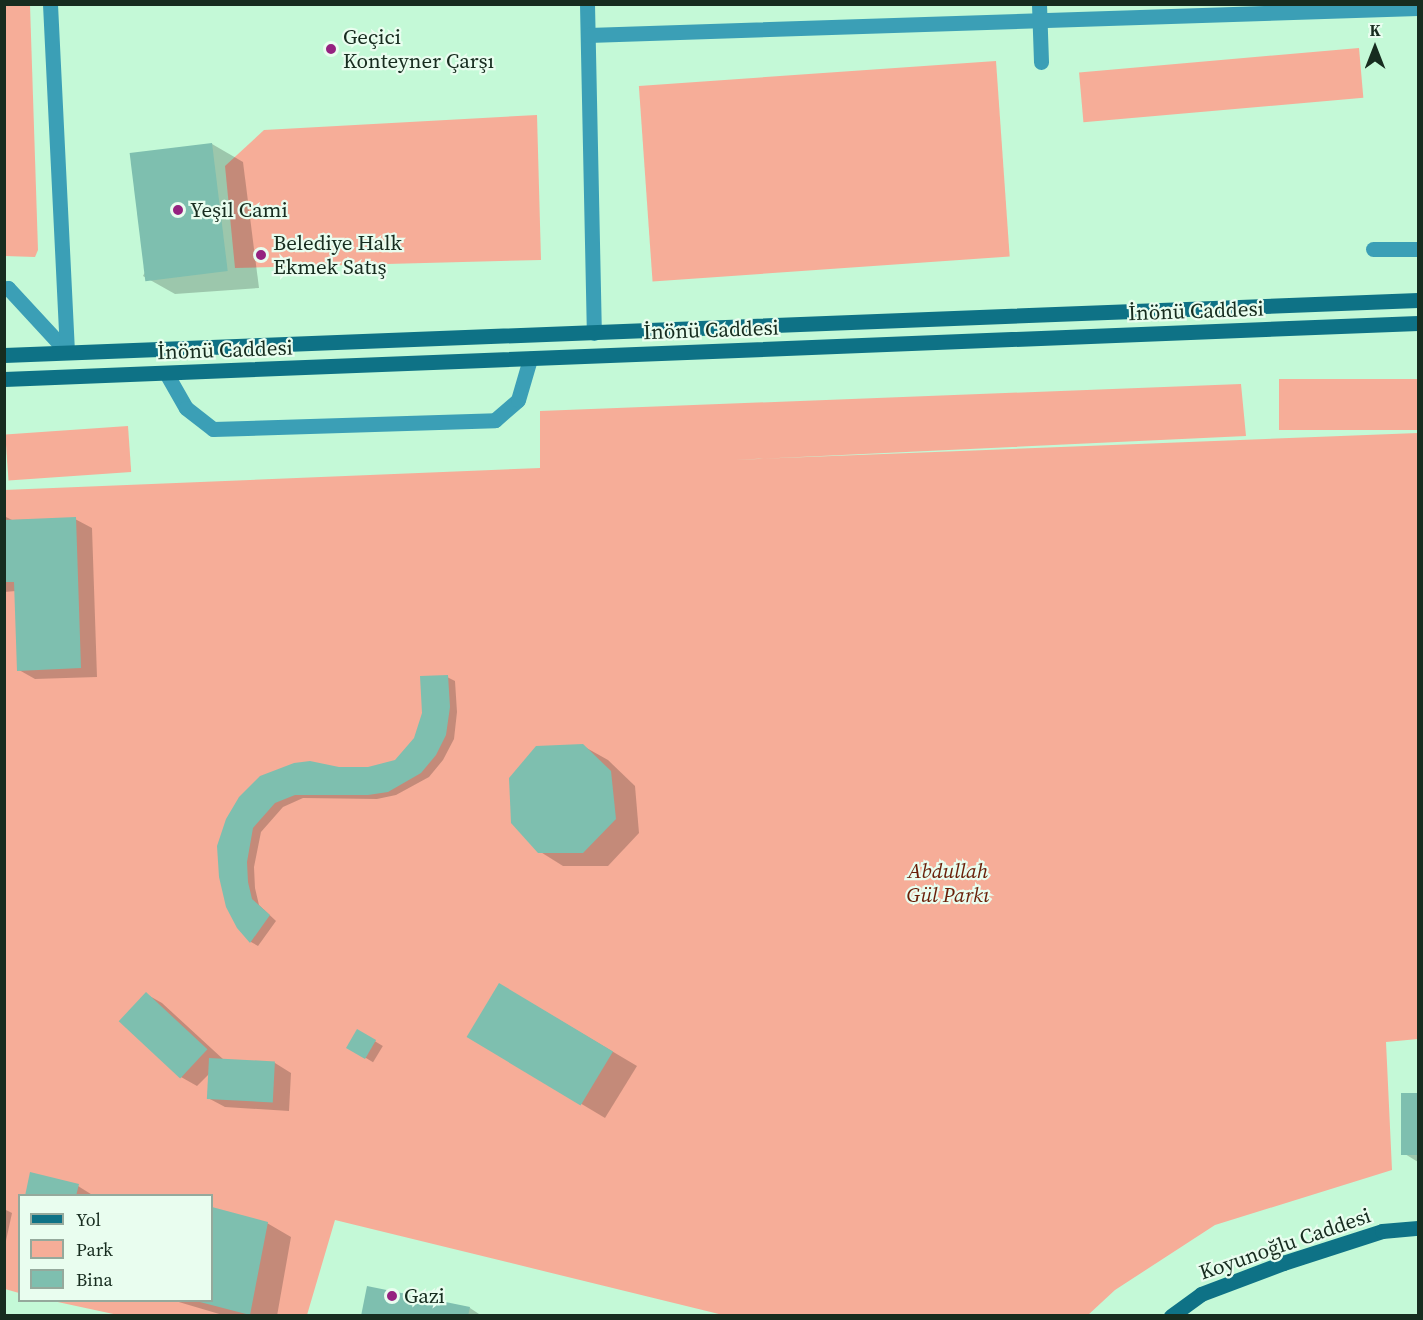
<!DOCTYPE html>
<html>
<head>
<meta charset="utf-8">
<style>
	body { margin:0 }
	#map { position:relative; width:1423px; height:1320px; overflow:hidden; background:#c4f9d7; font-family:"Source Serif 4",serif }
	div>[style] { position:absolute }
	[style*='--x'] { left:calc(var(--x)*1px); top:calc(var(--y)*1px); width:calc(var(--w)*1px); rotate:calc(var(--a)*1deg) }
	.green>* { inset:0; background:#f6ad98; transform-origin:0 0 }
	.shadow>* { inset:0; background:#0003; transform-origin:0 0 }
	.building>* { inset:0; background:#7ebfaf; transform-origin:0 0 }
	.lane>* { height:15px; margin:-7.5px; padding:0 7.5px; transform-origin:7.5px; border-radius:7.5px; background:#3b9fb6 }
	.street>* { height:15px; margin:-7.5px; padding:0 7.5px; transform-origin:7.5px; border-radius:7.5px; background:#3b9fb6 }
	.secondary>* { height:15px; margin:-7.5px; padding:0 7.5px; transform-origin:7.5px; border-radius:7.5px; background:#0e7286 }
	.dots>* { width:16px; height:16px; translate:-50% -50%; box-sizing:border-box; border:3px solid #e9fdef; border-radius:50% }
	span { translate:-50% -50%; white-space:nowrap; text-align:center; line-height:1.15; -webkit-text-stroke:4.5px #e9fdef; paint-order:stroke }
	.poi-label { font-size:21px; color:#172c1f }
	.left { translate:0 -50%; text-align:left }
	.street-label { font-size:21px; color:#172c1f }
	.park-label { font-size:21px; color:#691f08; font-style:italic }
	.frame { position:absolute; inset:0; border:6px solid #172c1f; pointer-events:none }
	.legend { position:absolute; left:18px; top:1194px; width:195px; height:108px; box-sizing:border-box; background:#e9fdef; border:2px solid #95a99c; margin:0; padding:8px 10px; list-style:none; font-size:18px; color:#172c1f }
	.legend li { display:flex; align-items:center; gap:12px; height:30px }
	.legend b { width:30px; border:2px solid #95a99c }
	.north { position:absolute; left:1345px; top:18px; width:60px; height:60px; -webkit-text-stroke:4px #e9fdef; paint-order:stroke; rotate:0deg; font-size:16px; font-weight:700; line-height:24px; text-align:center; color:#172c1f }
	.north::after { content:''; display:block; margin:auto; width:21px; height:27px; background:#172c1f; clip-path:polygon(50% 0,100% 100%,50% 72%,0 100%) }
</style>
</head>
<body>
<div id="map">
	<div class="green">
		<div style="clip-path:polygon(5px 4px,30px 5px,38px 250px,35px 257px,5px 256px)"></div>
		<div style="left:1359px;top:48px;width:50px;height:281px;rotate:85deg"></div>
		<div style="left:996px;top:61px;width:196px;height:358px;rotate:86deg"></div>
		<div style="clip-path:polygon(537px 115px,541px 260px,235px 268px,225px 166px,264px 130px)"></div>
		<div style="left:1418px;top:379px;width:51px;height:139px;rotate:90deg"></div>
		<div style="clip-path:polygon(1241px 384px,1246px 436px,733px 460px,1418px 433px,1418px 1039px,1386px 1042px,1392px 1170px,1215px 1225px,1115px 1290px,1088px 1315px,723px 1315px,335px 1220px,307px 1315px,118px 1315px,53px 1301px,212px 1300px,212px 1196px,20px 1196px,19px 1293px,5px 1289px,4px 490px,540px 468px,540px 411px)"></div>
		<div style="left:128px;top:426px;width:46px;height:123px;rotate:86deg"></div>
	</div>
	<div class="shadow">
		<div style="clip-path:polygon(212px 144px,243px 162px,259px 288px,175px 294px,143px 276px)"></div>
		<div style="clip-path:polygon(4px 516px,12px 520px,75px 519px,92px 528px,97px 677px,35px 679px,19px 670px,16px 591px,4px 592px)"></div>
		<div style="clip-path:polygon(447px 677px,455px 681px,457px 712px,454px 739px,443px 760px,429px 777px,396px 795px,377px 799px,303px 798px,283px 807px,261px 832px,254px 867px,255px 888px,259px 905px,276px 921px,258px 946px,251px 942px,238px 927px,227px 819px,339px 768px,368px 769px,396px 761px,415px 739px)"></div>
		<div style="clip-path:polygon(583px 746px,608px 760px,635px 786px,639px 833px,608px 866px,563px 866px,539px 851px)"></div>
		<div style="clip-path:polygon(146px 994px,162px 1003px,224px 1060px,275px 1063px,291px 1073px,289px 1111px,225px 1107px,208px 1098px,210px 1073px,197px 1086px,181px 1077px)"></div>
		<div style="clip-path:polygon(524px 999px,637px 1066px,605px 1118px,468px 1036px)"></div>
		<div style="left:358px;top:1031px;width:29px;height:19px;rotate:31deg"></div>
		<div style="clip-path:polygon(1402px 1095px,1418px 1095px,1418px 1162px,1405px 1154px)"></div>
		<div style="clip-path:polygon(78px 1186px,94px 1196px,26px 1196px)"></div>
		<div style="clip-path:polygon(4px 1209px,12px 1213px,4px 1250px)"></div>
		<div style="clip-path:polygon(212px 1209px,267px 1223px,291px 1237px,277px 1316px,226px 1316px,172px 1300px,212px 1300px)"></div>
		<div style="clip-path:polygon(470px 1308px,482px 1316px,362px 1316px)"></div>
	</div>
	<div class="building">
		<div style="left:212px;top:143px;width:129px;height:83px;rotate:83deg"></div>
		<div style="clip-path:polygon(76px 517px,81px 668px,17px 671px,14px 582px,4px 582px,4px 520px)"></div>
		<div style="clip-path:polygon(448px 675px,450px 707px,446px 735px,436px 755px,421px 773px,388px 792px,368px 795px,295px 795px,275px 803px,253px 828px,247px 862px,248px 882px,252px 899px,270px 915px,250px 943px,237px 928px,226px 907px,219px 877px,217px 846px,226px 819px,239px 797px,260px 776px,294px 763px,310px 761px,339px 767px,368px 767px,395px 760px,414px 738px,422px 713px,420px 676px)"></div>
		<div style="clip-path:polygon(583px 744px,611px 771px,616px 819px,583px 853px,538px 853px,511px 823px,509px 778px,536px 746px)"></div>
		<div style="left:499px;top:983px;width:133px;height:63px;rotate:31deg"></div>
		<div style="left:146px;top:992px;width:84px;height:40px;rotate:43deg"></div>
		<div style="left:357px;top:1029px;width:22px;height:22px;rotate:30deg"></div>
		<div style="left:209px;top:1058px;width:66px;height:41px;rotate:3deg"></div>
		<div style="left:1418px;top:1093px;width:62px;height:17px;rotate:90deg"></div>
		<div style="clip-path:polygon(30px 1172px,79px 1184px,76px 1196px,25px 1196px)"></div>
		<div style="clip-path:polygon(212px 1207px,268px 1222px,250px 1315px,196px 1301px,212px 1300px)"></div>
		<div style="clip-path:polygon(367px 1286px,470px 1307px,468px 1316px,361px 1316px)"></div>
	</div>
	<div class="lane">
		<div style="--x:4;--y:289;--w:4;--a:-14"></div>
		<div style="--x:8;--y:288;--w:87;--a:47.3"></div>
		<div style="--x:166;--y:373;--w:40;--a:60.3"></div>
		<div style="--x:186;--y:408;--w:34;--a:38"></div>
		<div style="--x:213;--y:429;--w:282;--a:-1.8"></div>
		<div style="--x:495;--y:420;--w:30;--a:-41"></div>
		<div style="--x:518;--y:400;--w:43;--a:-73.7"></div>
	</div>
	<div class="street">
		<div style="--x:50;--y:4;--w:348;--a:87.2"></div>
		<div style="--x:587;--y:4;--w:329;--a:88.8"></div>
		<div style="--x:1039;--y:4;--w:58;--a:88"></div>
		<div style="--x:588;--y:35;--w:830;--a:-1.86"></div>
		<div style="--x:1373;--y:249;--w:45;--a:0"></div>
	</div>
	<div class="secondary">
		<div style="--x:4;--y:355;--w:1415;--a:-2.23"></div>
		<div style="--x:4;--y:379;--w:1415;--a:-2.27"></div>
		<div style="--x:1171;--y:1316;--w:37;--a:-36"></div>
		<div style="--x:1201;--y:1294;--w:88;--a:-20.7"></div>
		<div style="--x:1283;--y:1263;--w:104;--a:-17.9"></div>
		<div style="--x:1382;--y:1231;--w:36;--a:-5"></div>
	</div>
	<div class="dots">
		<div style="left:331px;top:49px;background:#952280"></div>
		<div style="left:178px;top:210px;background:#952280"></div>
		<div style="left:261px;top:255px;background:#952280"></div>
		<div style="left:392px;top:1296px;background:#952280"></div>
	</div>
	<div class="poi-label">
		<span class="left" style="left:343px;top:49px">Geçici<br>Konteyner Çarşı</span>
		<span class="left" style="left:190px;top:210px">Yeşil Cami</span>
		<span class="left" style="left:273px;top:255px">Belediye Halk<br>Ekmek Satış</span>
		<span class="left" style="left:404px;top:1296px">Gazi</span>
	</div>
	<div class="street-label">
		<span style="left:1196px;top:311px;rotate:-2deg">İnönü Caddesi</span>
		<span style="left:711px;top:330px;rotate:-2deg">İnönü Caddesi</span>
		<span style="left:225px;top:350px;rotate:-2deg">İnönü Caddesi</span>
		<span style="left:1285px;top:1244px;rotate:-19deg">Koyunoğlu Caddesi</span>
	</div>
	<div class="park-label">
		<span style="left:948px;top:883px">Abdullah<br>Gül Parkı</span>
	</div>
	<div class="frame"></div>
	<ul class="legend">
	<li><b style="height:8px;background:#0e7286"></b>Yol</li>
	<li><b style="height:16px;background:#f6ad98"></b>Park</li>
	<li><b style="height:16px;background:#7ebfaf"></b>Bina</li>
	</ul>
	<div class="north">K</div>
</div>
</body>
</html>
